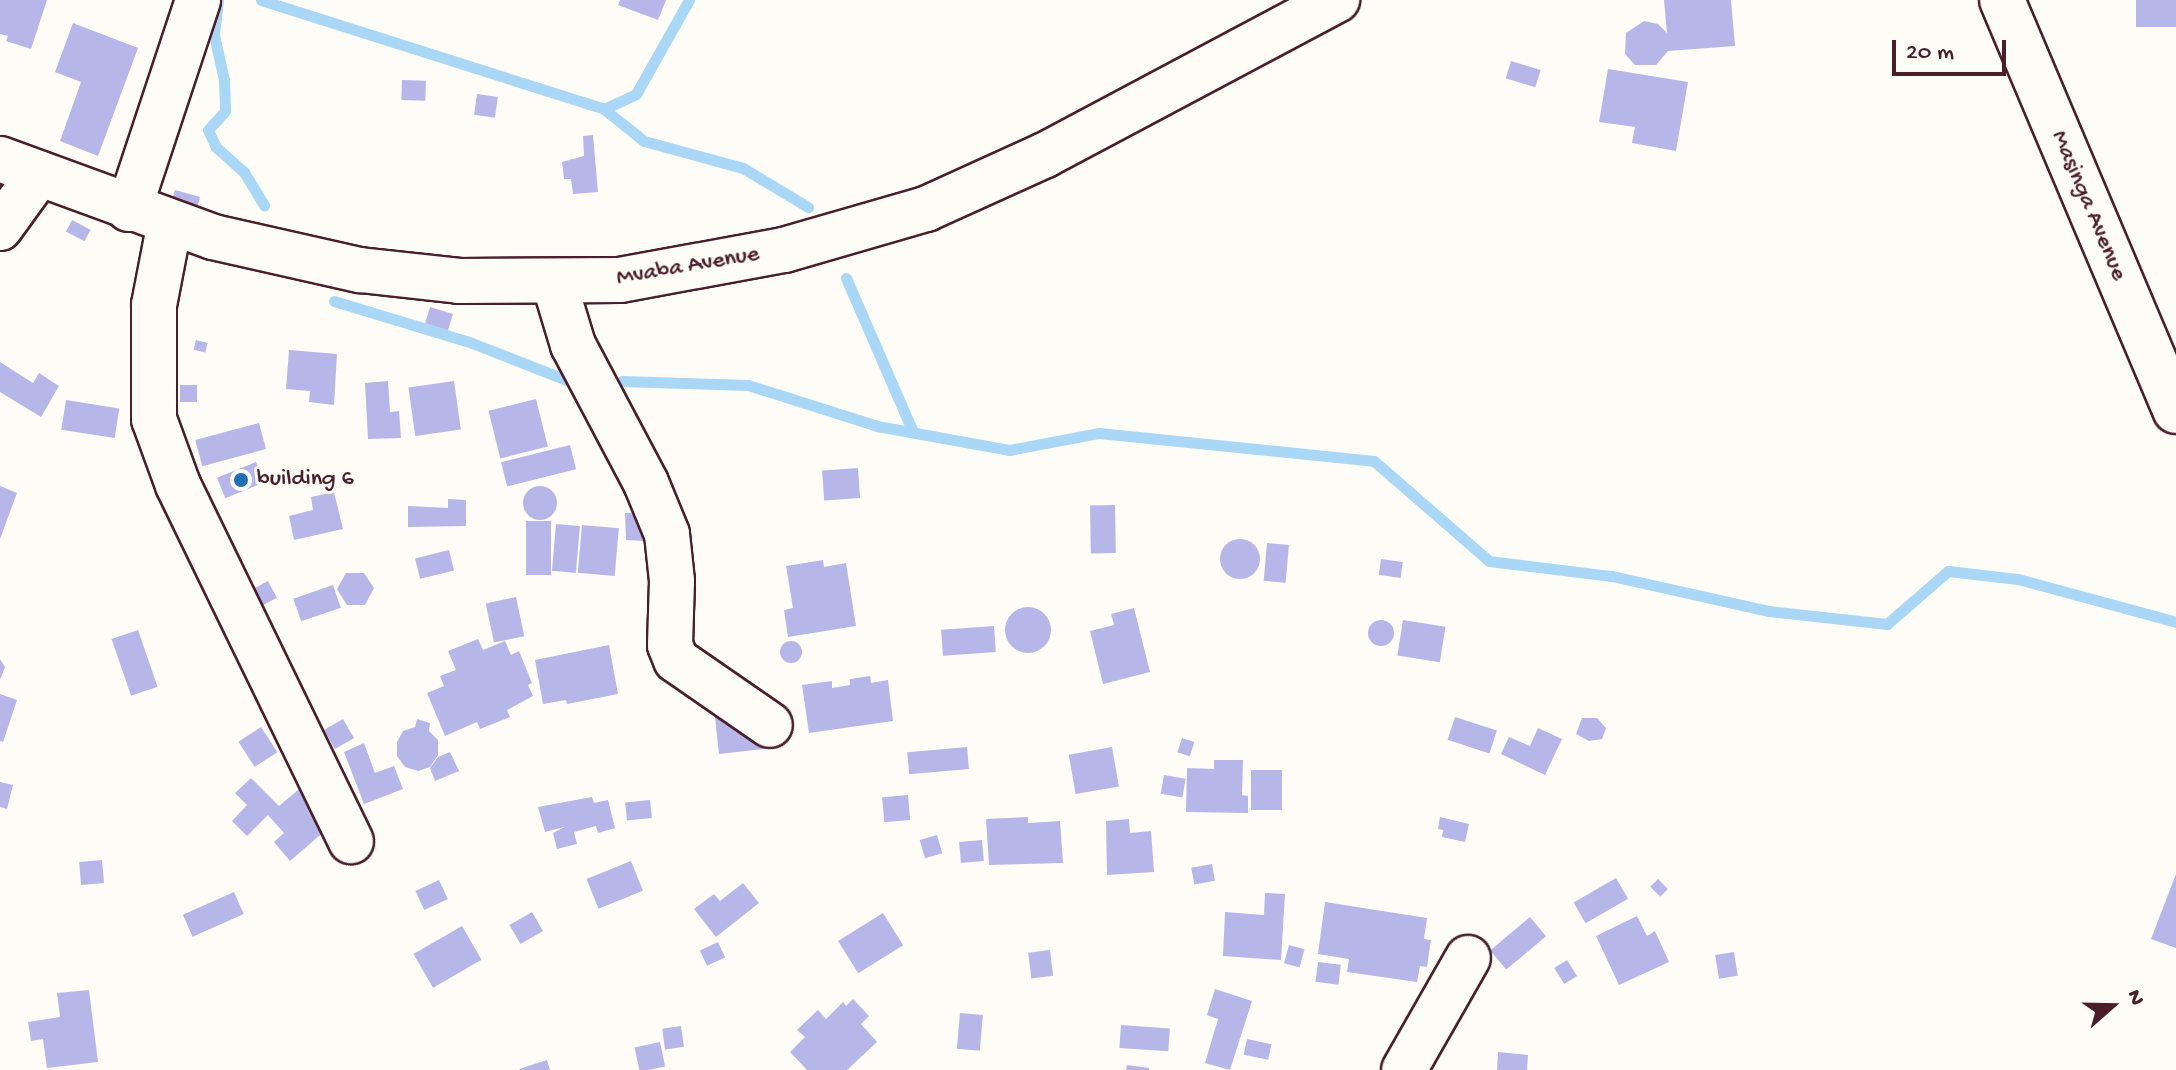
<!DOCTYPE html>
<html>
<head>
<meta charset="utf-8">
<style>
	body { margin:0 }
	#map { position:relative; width:2176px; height:1070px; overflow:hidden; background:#fdfcf7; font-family:"Gochi Hand",sans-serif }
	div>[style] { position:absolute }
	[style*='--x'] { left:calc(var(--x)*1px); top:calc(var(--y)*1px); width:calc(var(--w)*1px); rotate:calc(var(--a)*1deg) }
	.stream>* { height:11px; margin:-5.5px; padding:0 5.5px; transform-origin:5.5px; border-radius:5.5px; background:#abd7f7 }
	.building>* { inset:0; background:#b7b6e8; transform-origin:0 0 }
	.round { border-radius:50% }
	.roads { filter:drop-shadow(2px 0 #4a1f2b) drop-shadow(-2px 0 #4a1f2b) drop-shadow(0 2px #4a1f2b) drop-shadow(0 -2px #4a1f2b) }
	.minor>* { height:44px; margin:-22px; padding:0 22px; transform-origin:22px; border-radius:22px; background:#fdfcf7 }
	.dots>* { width:22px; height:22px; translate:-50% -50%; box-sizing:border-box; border:4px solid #fdfcf7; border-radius:50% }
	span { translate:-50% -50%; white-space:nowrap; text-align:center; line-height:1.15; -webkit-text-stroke:6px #fdfcf7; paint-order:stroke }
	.street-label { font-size:24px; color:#4a1f2b }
	.poi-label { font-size:24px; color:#4a1f2b }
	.left { translate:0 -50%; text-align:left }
	.north { position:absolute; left:2072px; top:966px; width:80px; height:80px; -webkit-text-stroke:6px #fdfcf7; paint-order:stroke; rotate:70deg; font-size:22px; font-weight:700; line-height:32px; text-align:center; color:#4a1f2b }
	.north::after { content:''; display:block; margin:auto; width:28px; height:36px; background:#4a1f2b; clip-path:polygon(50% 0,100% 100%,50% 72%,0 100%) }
	.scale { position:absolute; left:1892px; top:40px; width:114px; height:36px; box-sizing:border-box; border:4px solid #4a1f2b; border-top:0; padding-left:10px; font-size:24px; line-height:28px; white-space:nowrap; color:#4a1f2b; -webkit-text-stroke:6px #fdfcf7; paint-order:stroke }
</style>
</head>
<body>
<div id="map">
	<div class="stream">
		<div style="--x:261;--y:0;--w:360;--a:17.6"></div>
		<div style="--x:604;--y:109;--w:35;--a:-25"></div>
		<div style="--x:636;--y:94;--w:108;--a:-60.6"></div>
		<div style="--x:218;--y:1;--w:34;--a:97"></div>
		<div style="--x:214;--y:35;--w:46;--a:77.5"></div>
		<div style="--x:224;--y:80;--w:31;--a:88"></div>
		<div style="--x:225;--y:111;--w:25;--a:132"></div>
		<div style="--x:208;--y:130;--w:19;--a:65"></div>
		<div style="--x:216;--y:147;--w:38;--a:42"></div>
		<div style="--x:244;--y:172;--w:39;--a:59"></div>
		<div style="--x:604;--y:109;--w:51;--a:38.7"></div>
		<div style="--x:644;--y:141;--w:103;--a:15.3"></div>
		<div style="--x:743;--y:168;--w:76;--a:31"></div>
		<div style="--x:846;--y:278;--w:168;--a:66.5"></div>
		<div style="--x:334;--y:301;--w:144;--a:16.9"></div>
		<div style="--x:472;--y:343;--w:104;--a:21.4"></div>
		<div style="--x:622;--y:381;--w:126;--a:1.8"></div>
		<div style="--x:748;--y:385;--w:135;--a:17.6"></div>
		<div style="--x:877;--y:426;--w:134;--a:10.3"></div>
		<div style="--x:1009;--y:450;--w:92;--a:-10.7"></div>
		<div style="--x:1099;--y:433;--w:276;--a:5.8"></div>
		<div style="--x:1374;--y:461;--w:152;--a:41"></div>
		<div style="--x:1489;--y:561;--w:124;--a:7"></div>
		<div style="--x:1612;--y:576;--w:161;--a:12.6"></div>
		<div style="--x:1769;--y:611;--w:119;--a:6.3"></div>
		<div style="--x:1887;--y:624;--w:81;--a:-41"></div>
		<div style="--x:1948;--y:571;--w:70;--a:6.5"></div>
		<div style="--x:2018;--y:579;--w:164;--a:15.2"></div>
	</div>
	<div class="building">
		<div style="clip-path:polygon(0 0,47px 0,31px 49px,6px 41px,8px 36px,0 34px)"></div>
		<div style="clip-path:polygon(620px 0,666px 0,658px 20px,618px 5px)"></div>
		<div style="clip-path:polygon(1664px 0,1731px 0,1735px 46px,1668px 51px,1656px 65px,1635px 65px,1625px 54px,1626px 33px,1644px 21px,1658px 24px,1667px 33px)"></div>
		<div style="left:2136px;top:0;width:40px;height:27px"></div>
		<div style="clip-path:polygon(73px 23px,138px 48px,98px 156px,60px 141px,81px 82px,55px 72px)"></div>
		<div style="left:1511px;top:61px;width:31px;height:18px;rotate:17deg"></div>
		<div style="clip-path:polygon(1608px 69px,1688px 82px,1676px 151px,1632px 143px,1635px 127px,1599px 122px)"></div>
		<div style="left:402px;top:80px;width:24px;height:20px;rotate:2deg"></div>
		<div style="left:477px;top:94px;width:21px;height:21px;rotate:8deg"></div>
		<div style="clip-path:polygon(593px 135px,598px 192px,573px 194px,571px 179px,564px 179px,562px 162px,584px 156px,583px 136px)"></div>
		<div style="clip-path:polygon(175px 190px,200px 197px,196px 213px,171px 203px)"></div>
		<div style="left:72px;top:220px;width:21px;height:13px;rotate:28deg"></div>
		<div style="left:430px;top:307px;width:24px;height:17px;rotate:17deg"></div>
		<div style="left:196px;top:340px;width:12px;height:10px;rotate:14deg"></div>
		<div style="clip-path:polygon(289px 350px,337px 354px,334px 405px,309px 402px,310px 391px,286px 389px)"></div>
		<div style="clip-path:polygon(0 362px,33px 383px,39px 373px,59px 386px,41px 417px,0 392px)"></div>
		<div style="clip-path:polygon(388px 381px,390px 412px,399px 411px,401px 438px,368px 439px,365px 383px)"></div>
		<div style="left:454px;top:381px;width:49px;height:46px;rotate:82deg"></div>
		<div style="left:180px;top:385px;width:17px;height:17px"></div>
		<div style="left:536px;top:399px;width:49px;height:49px;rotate:76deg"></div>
		<div style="left:66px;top:400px;width:54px;height:30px;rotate:9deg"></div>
		<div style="left:259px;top:423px;width:27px;height:66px;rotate:75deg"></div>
		<div style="left:570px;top:445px;width:25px;height:71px;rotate:76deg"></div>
		<div style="left:256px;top:462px;width:22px;height:42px;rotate:68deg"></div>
		<div style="left:858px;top:468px;width:30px;height:36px;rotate:86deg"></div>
		<div class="round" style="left:523px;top:486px;width:34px;height:34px"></div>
		<div style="clip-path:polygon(0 486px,17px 493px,0 539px)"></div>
		<div style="clip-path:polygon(334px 492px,343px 529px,294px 540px,289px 516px,313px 510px,311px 497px)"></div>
		<div style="clip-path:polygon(448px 499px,466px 500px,466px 526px,408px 527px,408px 506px,448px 508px)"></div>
		<div style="left:1115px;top:505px;width:48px;height:25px;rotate:89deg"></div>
		<div style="clip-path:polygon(625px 513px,641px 513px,644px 541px,626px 540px)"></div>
		<div style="left:526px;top:521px;width:25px;height:54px"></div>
		<div style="left:556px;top:524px;width:24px;height:47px;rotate:5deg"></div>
		<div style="left:582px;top:525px;width:37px;height:48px;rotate:5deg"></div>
		<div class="round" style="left:1220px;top:539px;width:40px;height:40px"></div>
		<div style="left:1267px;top:543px;width:22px;height:38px;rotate:5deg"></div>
		<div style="left:449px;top:550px;width:21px;height:35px;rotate:76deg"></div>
		<div style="left:1381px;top:559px;width:22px;height:16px;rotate:8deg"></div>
		<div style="clip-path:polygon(823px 560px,824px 567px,846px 563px,856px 626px,788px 637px,784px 610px,793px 608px,786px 566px)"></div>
		<div style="clip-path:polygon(346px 573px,364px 573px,374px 588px,365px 605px,347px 605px,337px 589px)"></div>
		<div style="left:268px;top:581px;width:19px;height:17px;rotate:62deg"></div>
		<div style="left:333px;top:585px;width:24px;height:42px;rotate:71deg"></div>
		<div style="left:516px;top:597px;width:40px;height:31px;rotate:78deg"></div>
		<div class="round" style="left:1005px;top:607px;width:46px;height:46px"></div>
		<div style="clip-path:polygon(1134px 608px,1150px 672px,1103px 684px,1090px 631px,1114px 625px,1111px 614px)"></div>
		<div style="left:1403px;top:620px;width:43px;height:36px;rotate:9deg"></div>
		<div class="round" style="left:1368px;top:620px;width:26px;height:26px"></div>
		<div style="left:994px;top:626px;width:26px;height:53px;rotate:86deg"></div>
		<div style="left:138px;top:630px;width:60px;height:28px;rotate:71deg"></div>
		<div style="clip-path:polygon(478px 639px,483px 650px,505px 641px,511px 655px,519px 651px,532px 683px,528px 685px,533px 696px,507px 710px,510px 717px,480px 729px,477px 722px,445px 736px,427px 693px,444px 686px,440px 676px,456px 670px,448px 651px)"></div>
		<div class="round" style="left:780px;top:641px;width:22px;height:22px"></div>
		<div style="clip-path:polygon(609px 645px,618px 694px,567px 704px,566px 700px,543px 704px,535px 660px)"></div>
		<div style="clip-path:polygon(0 659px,5px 667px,0 680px)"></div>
		<div style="clip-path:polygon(870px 676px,871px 683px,888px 680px,893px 721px,809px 733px,802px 685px,832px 681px,832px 688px,850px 685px,850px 679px)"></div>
		<div style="clip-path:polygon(0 694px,17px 700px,3px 742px,0 741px)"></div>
		<div style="clip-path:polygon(742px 714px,762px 725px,764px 749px,719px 754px,715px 717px)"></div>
		<div style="left:1455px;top:717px;width:44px;height:24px;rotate:18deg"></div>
		<div style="clip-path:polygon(1582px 718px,1597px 718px,1606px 728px,1602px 739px,1589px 741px,1576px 734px)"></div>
		<div style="left:343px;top:719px;width:22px;height:22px;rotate:60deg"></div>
		<div style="clip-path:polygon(417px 719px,430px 723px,429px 731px,438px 740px,438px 755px,430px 767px,418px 771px,405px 767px,397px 756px,397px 742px,403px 731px,415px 727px)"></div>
		<div style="left:261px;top:727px;width:30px;height:27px;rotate:57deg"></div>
		<div style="clip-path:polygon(1538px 728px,1562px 739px,1545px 775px,1501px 754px,1509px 737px,1530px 746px)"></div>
		<div style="left:1182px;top:738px;width:13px;height:15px;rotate:18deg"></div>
		<div style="clip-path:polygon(364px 743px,375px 773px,394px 766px,403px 789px,364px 804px,344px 752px)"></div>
		<div style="left:967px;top:747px;width:22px;height:60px;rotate:85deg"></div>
		<div style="left:1112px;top:747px;width:40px;height:44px;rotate:80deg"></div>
		<div style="clip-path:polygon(450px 752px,459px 771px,435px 781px,430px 768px,438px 757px)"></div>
		<div style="clip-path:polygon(1214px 760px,1243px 760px,1242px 795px,1248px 796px,1248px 813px,1186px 812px,1187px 768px,1214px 769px)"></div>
		<div style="left:1251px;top:770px;width:31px;height:40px"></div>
		<div style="left:1164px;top:775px;width:22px;height:19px;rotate:10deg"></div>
		<div style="clip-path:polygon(251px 778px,279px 806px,305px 784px,320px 801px,309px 811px,326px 830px,290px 861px,274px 842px,284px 833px,268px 815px,247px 836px,232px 821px,247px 805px,235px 793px)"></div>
		<div style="clip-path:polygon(0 782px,13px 785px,7px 809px,0 807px)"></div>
		<div style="left:908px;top:795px;width:25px;height:26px;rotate:85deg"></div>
		<div style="clip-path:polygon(592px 797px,594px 803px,608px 800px,615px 828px,598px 833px,596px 826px,574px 832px,577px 844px,557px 849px,553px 833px,564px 827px,545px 832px,538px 807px)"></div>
		<div style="left:650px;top:800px;width:18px;height:25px;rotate:84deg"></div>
		<div style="clip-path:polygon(1028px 817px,1028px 823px,1060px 821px,1063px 863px,989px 865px,986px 819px)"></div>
		<div style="clip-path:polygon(1440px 817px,1469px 824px,1465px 842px,1442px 837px,1443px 830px,1438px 829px)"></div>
		<div style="clip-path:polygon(1129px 819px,1130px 833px,1151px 831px,1154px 872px,1107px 875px,1106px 821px)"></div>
		<div style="left:937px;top:835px;width:19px;height:18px;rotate:74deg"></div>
		<div style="left:982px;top:840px;width:21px;height:23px;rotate:85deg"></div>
		<div style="left:102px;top:860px;width:23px;height:23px;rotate:85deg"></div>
		<div style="left:631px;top:861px;width:32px;height:48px;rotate:68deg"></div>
		<div style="left:1212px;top:864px;width:17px;height:21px;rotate:80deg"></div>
		<div style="clip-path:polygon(2176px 874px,2176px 948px,2151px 939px)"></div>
		<div style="left:1616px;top:878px;width:24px;height:49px;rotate:60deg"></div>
		<div style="left:1658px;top:879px;width:14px;height:11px;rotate:45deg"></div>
		<div style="left:439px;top:880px;width:21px;height:26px;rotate:65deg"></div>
		<div style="clip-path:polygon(743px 883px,759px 903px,716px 937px,694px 909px,714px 894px,720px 901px)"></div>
		<div style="left:234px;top:892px;width:24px;height:56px;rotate:66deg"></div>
		<div style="clip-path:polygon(1265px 893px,1285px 894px,1281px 960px,1223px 956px,1225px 912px,1264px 915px)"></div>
		<div style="clip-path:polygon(1325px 902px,1427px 918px,1424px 939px,1431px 940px,1427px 967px,1420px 966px,1417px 982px,1347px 972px,1349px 959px,1318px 954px)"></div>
		<div style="left:532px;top:912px;width:22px;height:26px;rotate:60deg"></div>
		<div style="left:883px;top:913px;width:38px;height:53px;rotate:58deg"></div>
		<div style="clip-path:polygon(1637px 916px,1647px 936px,1655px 931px,1669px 962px,1619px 985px,1596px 936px)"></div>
		<div style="left:1530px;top:917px;width:25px;height:52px;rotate:50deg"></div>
		<div style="left:462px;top:926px;width:39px;height:56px;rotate:60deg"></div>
		<div style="left:718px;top:942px;width:17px;height:20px;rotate:65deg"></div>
		<div style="left:1289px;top:945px;width:16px;height:19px;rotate:15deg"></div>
		<div style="left:1050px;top:950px;width:26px;height:22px;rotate:83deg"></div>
		<div style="left:1734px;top:952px;width:24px;height:19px;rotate:81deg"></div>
		<div style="left:1567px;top:960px;width:19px;height:15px;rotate:58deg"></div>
		<div style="left:1318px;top:962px;width:23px;height:20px;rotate:7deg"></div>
		<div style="clip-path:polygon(1215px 989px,1252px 1001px,1230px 1070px,1205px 1063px,1218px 1019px,1207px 1015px)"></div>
		<div style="clip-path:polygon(89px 990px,98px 1062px,47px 1068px,43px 1039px,31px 1041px,28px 1022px,60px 1017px,57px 993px)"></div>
		<div style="clip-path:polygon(853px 999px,869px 1016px,861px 1024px,877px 1042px,847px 1070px,807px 1070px,790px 1052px,805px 1037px,797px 1030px,818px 1010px,826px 1019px,843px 1002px,846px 1006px)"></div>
		<div style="left:960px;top:1013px;width:23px;height:36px;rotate:5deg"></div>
		<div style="left:1121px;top:1025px;width:49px;height:23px;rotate:4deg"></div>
		<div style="left:681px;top:1026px;width:21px;height:19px;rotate:82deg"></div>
		<div style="left:1247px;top:1039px;width:25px;height:16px;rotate:12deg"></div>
		<div style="left:660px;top:1042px;width:25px;height:26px;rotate:78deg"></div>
		<div style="clip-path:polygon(1498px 1052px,1528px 1055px,1527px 1070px,1497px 1070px)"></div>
		<div style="clip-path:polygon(547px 1060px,550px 1070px,520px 1070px,519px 1069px)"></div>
		<div style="clip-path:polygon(1127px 1065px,1149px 1068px,1149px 1070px,1126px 1070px)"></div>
	</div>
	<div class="roads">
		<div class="minor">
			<div style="--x:2002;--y:0;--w:446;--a:67.1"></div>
			<div style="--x:0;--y:159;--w:227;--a:20.1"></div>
			<div style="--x:213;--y:237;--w:151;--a:12.7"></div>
			<div style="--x:360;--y:270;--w:100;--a:6.3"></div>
			<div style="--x:459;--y:281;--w:161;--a:-0.4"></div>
			<div style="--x:620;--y:280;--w:167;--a:-10.4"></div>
			<div style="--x:784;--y:250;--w:148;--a:-16.1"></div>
			<div style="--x:926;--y:209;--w:131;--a:-24.4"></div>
			<div style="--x:1045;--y:155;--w:331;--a:-28"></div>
			<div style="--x:129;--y:209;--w:220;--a:-71.7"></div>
			<div style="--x:170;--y:222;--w:85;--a:100.9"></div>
			<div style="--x:154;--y:305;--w:114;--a:90"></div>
			<div style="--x:154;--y:419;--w:70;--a:70"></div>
			<div style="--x:178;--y:485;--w:396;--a:64.1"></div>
			<div style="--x:0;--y:228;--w:67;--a:-54.2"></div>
			<div style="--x:554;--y:282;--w:66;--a:73.2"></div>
			<div style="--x:573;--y:345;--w:156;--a:62.1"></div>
			<div style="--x:646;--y:483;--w:55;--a:67.6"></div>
			<div style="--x:667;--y:534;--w:47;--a:83.9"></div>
			<div style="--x:672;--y:581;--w:64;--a:91.8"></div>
			<div style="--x:670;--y:645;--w:16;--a:68"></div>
			<div style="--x:676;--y:660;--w:114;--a:34.7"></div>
			<div style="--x:1404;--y:1070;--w:129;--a:-60.3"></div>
		</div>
	</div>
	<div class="dots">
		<div style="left:241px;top:480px;background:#1f6fb2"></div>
	</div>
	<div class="street-label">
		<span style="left:2088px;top:206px;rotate:67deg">Masinga Avenue</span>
		<span style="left:688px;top:267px;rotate:-10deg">Mvaba Avenue</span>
	</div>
	<div class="poi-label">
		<span class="left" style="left:257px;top:480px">building 6</span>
	</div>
	<div class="north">N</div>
	<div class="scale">20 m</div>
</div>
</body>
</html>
